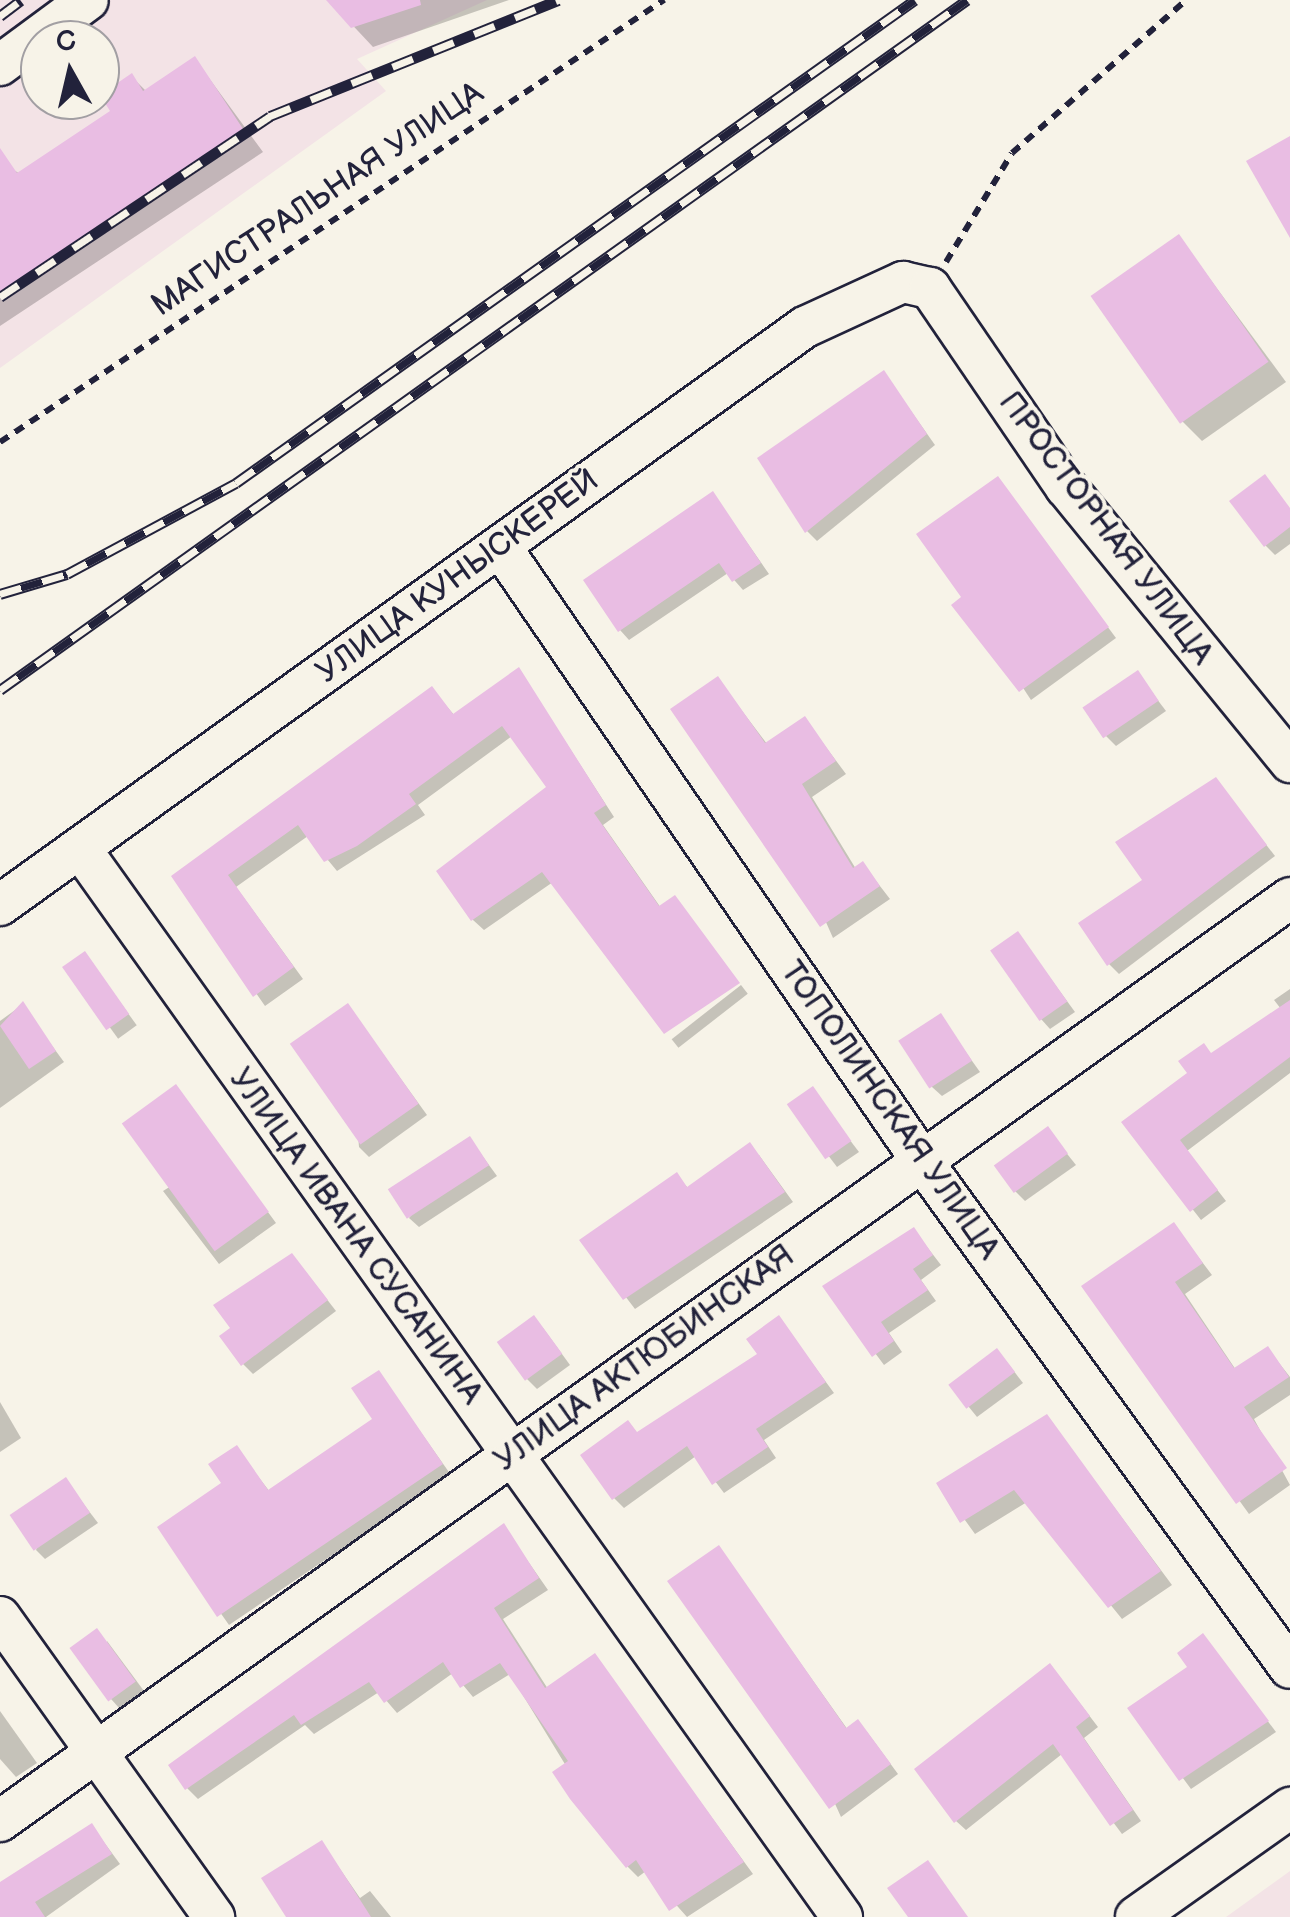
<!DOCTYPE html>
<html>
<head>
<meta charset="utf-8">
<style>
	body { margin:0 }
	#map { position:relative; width:1290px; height:1917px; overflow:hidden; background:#f7f3e8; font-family:"Balsamiq Sans",sans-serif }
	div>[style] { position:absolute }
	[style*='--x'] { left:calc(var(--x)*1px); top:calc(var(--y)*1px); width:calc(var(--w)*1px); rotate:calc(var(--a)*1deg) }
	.built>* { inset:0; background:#f3e3e6 }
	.shadow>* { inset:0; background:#0003; transform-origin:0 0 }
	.building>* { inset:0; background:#e9bde3; transform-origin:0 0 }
	.path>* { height:6px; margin-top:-3px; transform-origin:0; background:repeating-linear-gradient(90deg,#22223b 0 10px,transparent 0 18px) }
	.roads { filter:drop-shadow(2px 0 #22223b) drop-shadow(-2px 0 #22223b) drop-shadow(0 2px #22223b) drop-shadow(0 -2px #22223b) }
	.minor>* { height:40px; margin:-20px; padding:0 20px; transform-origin:20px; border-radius:20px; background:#f7f3e8 }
	.rail>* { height:11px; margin-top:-5.5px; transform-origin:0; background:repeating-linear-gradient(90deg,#f7f3e8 0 22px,#22223b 0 44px); box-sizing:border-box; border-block:2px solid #22223b }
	span { translate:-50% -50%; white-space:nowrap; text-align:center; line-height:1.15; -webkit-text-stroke:8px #f7f3e8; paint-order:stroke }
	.street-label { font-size:32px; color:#22223b }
	.north { position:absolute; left:20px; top:20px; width:100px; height:100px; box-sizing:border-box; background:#f7f3e8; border:2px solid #a29fa3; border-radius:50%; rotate:352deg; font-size:28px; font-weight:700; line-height:40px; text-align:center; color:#22223b }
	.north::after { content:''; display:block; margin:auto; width:35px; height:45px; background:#22223b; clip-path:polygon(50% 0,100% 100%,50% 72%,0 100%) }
</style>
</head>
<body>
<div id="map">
	<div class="built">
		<div style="clip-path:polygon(evenodd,0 0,487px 0,357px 59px,386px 91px,0 368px,0 0,40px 40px,100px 40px,100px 100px,40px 100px,40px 40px)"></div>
		<div style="clip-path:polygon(1290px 1871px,1290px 1917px,1226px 1917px)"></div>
	</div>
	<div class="shadow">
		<div style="clip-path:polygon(329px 0,509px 0,373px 47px)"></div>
		<div style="clip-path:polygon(195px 59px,263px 152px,0 326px,0 161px,20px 174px,114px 112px,132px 77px,146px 91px)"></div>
		<div style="clip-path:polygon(1179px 237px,1286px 382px,1202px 441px,1182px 421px)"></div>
		<div style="clip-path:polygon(884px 373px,935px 445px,817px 541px,807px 531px)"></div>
		<div style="clip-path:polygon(998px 479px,1116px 638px,1031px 700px,964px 598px)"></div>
		<div style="clip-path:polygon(713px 494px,769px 574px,743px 590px,728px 573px,629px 640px,620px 630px)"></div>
		<div style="clip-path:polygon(1290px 508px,1290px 544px,1275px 555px,1265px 545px)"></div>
		<div style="clip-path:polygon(519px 670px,614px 817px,603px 825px,661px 908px,738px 981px,553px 882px,484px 930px,473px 920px,439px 872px,549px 787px,512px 736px,418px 805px,425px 815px,337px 871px,308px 836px,236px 887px,303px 979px,265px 1006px,174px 876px,432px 689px,455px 716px)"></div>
		<div style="clip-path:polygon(1138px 674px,1166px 711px,1116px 746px,1106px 736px)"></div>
		<div style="clip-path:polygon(718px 679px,767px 744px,805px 719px,846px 774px,812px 797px,856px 869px,863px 864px,890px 899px,833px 938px)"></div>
		<div style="clip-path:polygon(1216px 780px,1275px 856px,1119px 974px,1109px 964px,1145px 881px)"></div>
		<div style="clip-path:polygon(1018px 934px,1075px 1012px,1050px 1029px,1041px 1019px)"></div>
		<div style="left:85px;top:954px;width:88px;height:23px;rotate:54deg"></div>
		<div style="left:741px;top:985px;width:11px;height:88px;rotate:52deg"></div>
		<div style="clip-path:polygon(1290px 989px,1290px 1073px,1187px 1151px,1226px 1201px,1201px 1220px,1125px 1123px,1281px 1009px,1274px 1000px)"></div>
		<div style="clip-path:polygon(22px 1005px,64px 1062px,0 1108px,0 1021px)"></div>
		<div style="clip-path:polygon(348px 1006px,427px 1115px,369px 1157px,359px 1147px)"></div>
		<div style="clip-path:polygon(940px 1016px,980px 1072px,942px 1096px,932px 1087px)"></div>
		<div style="clip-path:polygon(176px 1087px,276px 1223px,219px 1264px,163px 1191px,171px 1186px)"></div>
		<div style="clip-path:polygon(817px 1097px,859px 1152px,837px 1167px,790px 1105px)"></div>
		<div style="clip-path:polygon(1048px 1130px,1076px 1165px,1025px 1201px,1015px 1191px)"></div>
		<div style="clip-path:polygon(470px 1139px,497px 1176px,419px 1227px,409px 1218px)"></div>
		<div style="clip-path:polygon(759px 1155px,793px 1202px,635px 1309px,582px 1240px,676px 1175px,689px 1189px)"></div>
		<div style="clip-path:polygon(1174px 1225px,1212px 1275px,1185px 1294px,1236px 1370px,1268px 1349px,1290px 1377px,1290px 1395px,1254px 1419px,1290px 1485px,1249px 1514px,1085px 1287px)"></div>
		<div style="clip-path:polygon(914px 1230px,941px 1265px,921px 1280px,936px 1301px,889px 1333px,902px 1352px,884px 1365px,825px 1286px)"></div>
		<div style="clip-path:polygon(301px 1266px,336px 1311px,253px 1374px,243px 1364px)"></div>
		<div style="clip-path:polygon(779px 1318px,834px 1393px,764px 1440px,776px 1458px,724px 1493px,696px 1456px,624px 1508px,614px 1498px,639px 1434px,760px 1355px)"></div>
		<div style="clip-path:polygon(543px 1328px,570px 1365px,537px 1389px,527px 1379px)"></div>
		<div style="clip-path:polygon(1006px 1361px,1023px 1383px,977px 1417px,951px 1385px)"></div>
		<div style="clip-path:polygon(379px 1373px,451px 1475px,229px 1625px,160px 1527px,225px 1483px,236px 1448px,270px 1492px,375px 1420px)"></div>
		<div style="clip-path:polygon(0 1402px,21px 1438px,0 1452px)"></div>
		<div style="clip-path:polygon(1047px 1417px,1172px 1585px,1122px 1619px,1027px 1502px,975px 1534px,939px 1484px)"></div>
		<div style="clip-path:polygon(66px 1481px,98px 1523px,45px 1559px,36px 1550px)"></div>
		<div style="clip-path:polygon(504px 1527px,548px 1590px,503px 1619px,548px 1689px,594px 1656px,753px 1874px,687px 1917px,646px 1871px,638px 1877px,627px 1866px,510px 1674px,473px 1697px,453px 1673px,397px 1713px,379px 1692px,314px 1734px,305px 1725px,198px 1799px,187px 1788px)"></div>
		<div style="clip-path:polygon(719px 1548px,848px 1730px,867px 1732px,898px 1774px,841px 1817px)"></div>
		<div style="clip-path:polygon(1203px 1636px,1276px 1732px,1191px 1789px,1131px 1708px,1190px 1667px)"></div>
		<div style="clip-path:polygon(107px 1641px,144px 1691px,120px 1709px,111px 1699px)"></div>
		<div style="clip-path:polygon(1059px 1676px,1098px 1727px,1084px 1738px,1141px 1821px,1122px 1834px,1062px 1754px,966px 1830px,956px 1821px)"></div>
		<div style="clip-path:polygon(0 1711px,37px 1763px,16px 1777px,0 1759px)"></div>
		<div style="clip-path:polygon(92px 1826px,120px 1864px,46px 1917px,0 1917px,0 1884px)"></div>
		<div style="clip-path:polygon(322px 1843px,360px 1898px,370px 1891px,391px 1917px,293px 1917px)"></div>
	</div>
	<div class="building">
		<div style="clip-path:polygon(326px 0,420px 0,421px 5px,351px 28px)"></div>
		<div style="clip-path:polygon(195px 56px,245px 132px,0 294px,0 148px,17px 173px,110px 111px,100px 95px,132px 73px,143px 91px)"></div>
		<div style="clip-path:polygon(1290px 136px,1290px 238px,1246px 161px)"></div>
		<div style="left:1179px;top:234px;width:156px;height:108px;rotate:55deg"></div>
		<div style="clip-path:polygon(884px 370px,927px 434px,805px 533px,757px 458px)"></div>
		<div style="clip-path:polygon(1265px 474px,1290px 508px,1290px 527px,1264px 547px,1229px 501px)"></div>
		<div style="clip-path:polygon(998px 476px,1109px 627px,1019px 692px,951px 605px,961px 597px,916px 534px)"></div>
		<div style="clip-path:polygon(713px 491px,761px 563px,732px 582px,719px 563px,618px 632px,583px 580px)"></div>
		<div style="clip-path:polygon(519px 667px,606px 805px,594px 813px,659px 906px,675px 895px,740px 983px,664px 1034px,542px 872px,471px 921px,436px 871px,546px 787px,502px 726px,409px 794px,416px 804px,357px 846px,324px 862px,298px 825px,228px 875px,294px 967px,253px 997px,171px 876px,432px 686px,453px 714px)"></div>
		<div style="left:1138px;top:670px;width:37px;height:67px;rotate:56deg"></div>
		<div style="clip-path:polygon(718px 676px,765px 743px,805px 716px,836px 761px,802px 784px,853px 868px,863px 861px,880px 886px,820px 927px,670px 709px)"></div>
		<div style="clip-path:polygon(1216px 777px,1267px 845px,1107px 966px,1078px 923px,1142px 880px,1115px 842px)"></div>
		<div style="left:1018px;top:931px;width:86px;height:34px;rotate:55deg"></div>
		<div style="left:85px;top:951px;width:77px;height:28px;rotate:55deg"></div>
		<div style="clip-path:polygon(1290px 1000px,1290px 1057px,1180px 1140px,1218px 1190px,1190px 1212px,1121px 1122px,1187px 1073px,1178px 1061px,1204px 1043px,1211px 1053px)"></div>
		<div style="clip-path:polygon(23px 1001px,56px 1051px,29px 1069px,0 1026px)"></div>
		<div style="left:348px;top:1003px;width:123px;height:71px;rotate:55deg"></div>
		<div style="left:941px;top:1013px;width:57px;height:51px;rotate:57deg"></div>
		<div style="left:176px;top:1084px;width:158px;height:67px;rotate:54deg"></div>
		<div style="left:813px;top:1086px;width:67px;height:32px;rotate:55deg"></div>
		<div style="left:1048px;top:1126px;width:34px;height:67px;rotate:54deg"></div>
		<div style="left:470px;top:1136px;width:35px;height:98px;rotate:57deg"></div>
		<div style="clip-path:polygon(750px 1142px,785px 1192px,623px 1300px,579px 1240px,677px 1172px,687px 1187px)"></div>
		<div style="clip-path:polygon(1174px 1222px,1203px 1263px,1175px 1282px,1234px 1368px,1268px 1346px,1289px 1377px,1244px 1407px,1287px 1468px,1236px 1504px,1081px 1286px)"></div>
		<div style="clip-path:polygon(914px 1227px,933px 1255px,913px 1269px,928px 1290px,881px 1322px,894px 1341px,872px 1357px,822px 1286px)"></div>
		<div style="clip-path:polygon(292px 1253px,328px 1300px,241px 1366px,219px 1336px,230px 1328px,213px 1305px)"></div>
		<div style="left:534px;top:1315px;width:48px;height:46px;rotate:54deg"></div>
		<div style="clip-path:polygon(779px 1315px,826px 1382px,756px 1429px,768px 1447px,712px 1485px,687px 1446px,612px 1500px,580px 1455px,628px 1420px,637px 1432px,757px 1354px,746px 1339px)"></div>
		<div style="left:997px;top:1348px;width:30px;height:61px;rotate:53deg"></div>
		<div style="clip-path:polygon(379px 1370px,443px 1464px,217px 1617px,157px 1527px,221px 1483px,208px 1464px,237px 1445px,268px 1490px,372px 1419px,351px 1388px)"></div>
		<div style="clip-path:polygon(1047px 1414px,1161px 1571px,1108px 1608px,1014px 1490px,960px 1523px,936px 1483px)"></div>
		<div style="left:66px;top:1477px;width:43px;height:68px;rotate:56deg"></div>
		<div style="clip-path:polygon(504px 1523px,539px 1578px,494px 1608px,545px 1688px,595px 1653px,744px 1862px,669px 1911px,636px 1860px,626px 1868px,570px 1799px,552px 1772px,568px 1761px,500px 1663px,460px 1688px,443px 1662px,384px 1703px,369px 1682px,301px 1725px,294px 1715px,185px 1790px,168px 1765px)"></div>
		<div style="clip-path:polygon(719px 1545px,846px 1728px,858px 1719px,891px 1764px,829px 1809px,667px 1581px)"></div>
		<div style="left:97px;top:1628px;width:66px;height:34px;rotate:54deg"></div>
		<div style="clip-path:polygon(1203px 1633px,1269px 1721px,1179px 1781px,1127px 1708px,1187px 1667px,1177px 1653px)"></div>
		<div style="clip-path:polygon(1050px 1663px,1090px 1716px,1076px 1727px,1133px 1810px,1110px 1826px,1053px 1744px,954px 1823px,914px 1769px)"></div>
		<div style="clip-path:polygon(92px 1823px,112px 1854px,35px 1902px,45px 1917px,0 1917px,0 1882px)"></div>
		<div style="clip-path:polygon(322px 1840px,371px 1917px,286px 1917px,261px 1878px)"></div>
		<div style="clip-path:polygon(928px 1860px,968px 1917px,908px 1917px,887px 1888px)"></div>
	</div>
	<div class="path">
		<div style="--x:946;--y:262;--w:127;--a:-58.8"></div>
		<div style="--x:1012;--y:153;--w:232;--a:-41.3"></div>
		<div style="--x:0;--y:442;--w:798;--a:-33.65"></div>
	</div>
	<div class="roads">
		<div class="minor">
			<div style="--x:0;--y:65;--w:109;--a:-36.5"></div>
			<div style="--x:500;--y:546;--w:746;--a:55.54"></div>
			<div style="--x:922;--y:1161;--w:626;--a:54.03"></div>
			<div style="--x:80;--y:848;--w:1313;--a:54.52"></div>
			<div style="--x:0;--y:905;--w:991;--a:-35.68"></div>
			<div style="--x:805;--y:327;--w:108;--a:-24.7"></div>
			<div style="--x:903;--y:282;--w:28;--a:13"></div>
			<div style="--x:930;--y:288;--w:241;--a:55.7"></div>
			<div style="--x:1066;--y:487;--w:355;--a:50.8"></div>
			<div style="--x:0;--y:1617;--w:369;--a:54.5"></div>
			<div style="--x:0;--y:1821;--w:1586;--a:-35.58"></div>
			<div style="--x:1136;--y:1917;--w:189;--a:-35.3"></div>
		</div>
	</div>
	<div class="rail">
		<div style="--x:0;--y:16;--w:26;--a:-37"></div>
		<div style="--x:0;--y:297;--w:325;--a:-33.8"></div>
		<div style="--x:270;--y:116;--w:311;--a:-21.9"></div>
		<div style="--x:0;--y:594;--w:70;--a:-16.6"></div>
		<div style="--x:67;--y:574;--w:192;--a:-28.3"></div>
		<div style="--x:236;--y:483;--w:833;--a:-35.43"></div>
		<div style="--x:0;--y:690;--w:1188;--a:-35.51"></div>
	</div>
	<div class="street-label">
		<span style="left:318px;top:200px;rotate:-34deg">МАГИСТРАЛЬНАЯ УЛИЦА</span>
		<span style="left:1105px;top:529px;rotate:53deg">ПРОСТОРНАЯ УЛИЦА</span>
		<span style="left:458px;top:577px;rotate:-36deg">УЛИЦА КУНЫСКЕРЕЙ</span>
		<span style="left:889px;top:1111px;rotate:55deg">ТОПОЛИНСКАЯ УЛИЦА</span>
		<span style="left:355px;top:1237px;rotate:54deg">УЛИЦА ИВАНА СУСАНИНА</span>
		<span style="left:645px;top:1359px;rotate:-36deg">УЛИЦА АКТЮБИНСКАЯ</span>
	</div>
	<div class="north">С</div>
</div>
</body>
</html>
